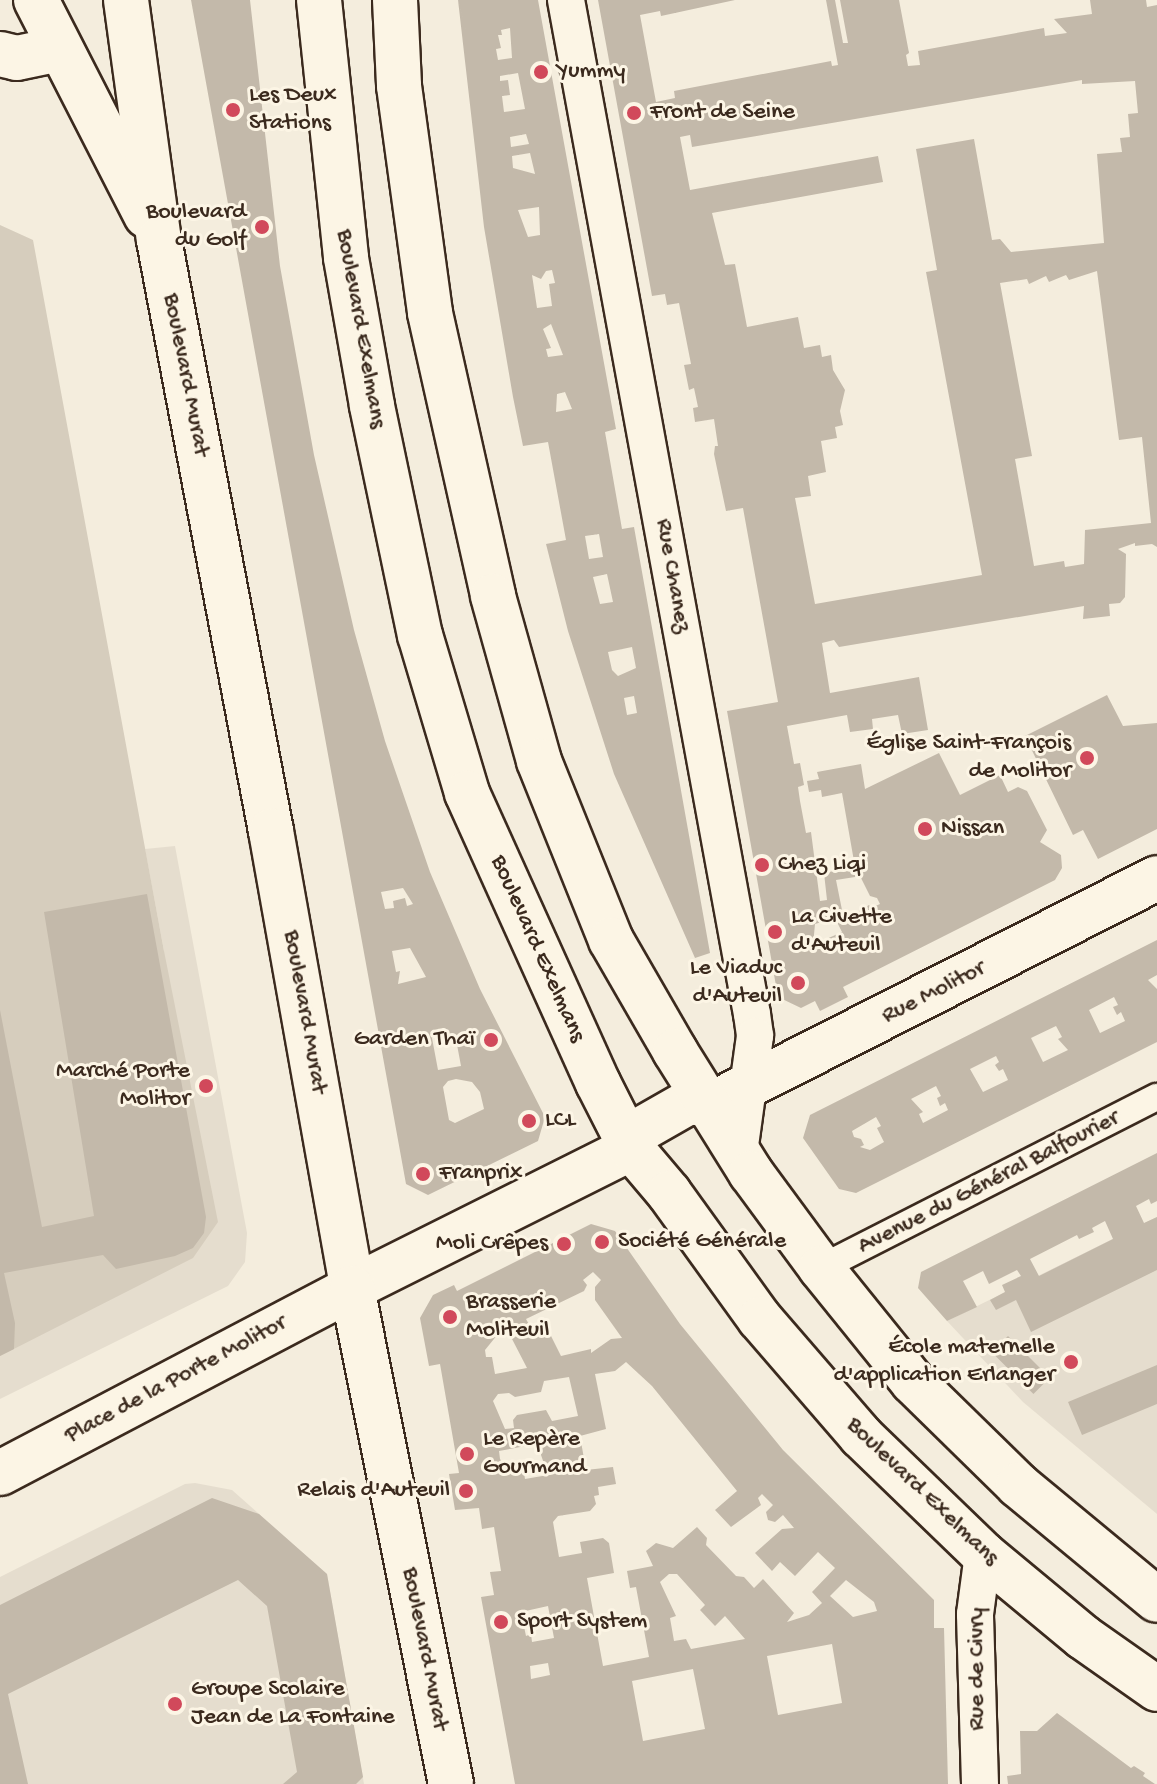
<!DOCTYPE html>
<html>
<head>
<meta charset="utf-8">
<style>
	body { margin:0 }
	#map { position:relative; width:1157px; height:1784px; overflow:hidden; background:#f4eddd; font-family:"Gochi Hand",sans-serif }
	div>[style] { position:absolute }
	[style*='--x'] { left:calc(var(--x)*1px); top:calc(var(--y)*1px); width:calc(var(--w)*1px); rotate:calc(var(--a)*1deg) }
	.built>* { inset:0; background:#e5ddce }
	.green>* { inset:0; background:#d6cdbd }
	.building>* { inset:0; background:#c3b9aa; transform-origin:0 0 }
	.roads { filter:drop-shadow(2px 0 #3b2a1e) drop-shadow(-2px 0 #3b2a1e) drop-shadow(0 2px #3b2a1e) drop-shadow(0 -2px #3b2a1e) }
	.pedestrian>* { height:26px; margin:-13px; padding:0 13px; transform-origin:13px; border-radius:13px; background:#fcf5e5 }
	.minor>* { height:36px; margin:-18px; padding:0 18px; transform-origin:18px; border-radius:18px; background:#fcf5e5 }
	.tertiary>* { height:44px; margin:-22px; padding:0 22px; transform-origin:22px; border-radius:22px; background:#fcf5e5 }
	.secondary>* { height:44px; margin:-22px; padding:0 22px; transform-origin:22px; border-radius:22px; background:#fcf5e5 }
	.primary>* { height:44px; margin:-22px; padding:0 22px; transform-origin:22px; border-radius:22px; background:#fcf5e5 }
	.dots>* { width:22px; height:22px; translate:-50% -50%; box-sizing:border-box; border:4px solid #fcf5e5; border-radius:50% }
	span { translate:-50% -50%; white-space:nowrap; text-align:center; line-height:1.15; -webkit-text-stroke:6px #fcf5e5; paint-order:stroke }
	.poi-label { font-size:24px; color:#3b2a1e }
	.left { translate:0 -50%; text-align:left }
	.right { translate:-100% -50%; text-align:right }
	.street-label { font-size:24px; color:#3b2a1e }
</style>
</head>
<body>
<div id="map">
	<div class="built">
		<div style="clip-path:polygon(175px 846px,247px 1233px,245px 1262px,228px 1286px,0 1399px,0 1356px,164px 951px,145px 849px)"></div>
		<div style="clip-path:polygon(1157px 1217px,1157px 1514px,1023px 1402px,947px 1321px)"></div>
		<div style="clip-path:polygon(195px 1483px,232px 1490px,327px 1574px,364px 1784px,0 1784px,0 1577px,185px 1484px)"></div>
	</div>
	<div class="green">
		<div style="clip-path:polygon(0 225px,33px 240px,164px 951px,218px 1222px,193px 1258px,0 1356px)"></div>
	</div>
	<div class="building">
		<div style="clip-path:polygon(evenodd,191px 0,250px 0,280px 266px,314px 455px,354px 630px,385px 741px,430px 872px,480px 989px,545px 1117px,538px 1141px,428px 1195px,406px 1184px,191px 0,403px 888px,413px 904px,407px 906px,405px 898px,393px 901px,394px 908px,385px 909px,381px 892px,403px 888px,191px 0,410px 948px,426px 977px,398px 984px,400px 971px,396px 972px,392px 951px,410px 948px,191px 0,455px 1034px,461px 1066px,438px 1070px,432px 1038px,455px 1034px,191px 0,456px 1079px,472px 1082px,480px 1092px,484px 1109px,455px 1123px,449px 1120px,443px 1087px,448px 1081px,456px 1079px)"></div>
		<div style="clip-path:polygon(evenodd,458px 0,538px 0,616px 429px,605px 432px,622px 529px,634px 527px,710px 953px,695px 958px,614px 774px,568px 631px,546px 544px,566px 540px,548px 442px,523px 446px,513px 397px,484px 227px,458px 0,510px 28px,512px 58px,498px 60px,496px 49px,501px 48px,498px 35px,502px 35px,501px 30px,510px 28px,458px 0,518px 73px,525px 109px,504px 112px,502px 96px,510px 95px,508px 80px,500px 81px,500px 76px,518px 73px,458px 0,526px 134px,529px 144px,511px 147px,510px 137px,526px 134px,458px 0,530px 153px,535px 174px,513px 168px,512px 156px,530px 153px,458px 0,539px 207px,540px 235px,528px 237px,518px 210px,539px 207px,458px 0,552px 270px,555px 283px,549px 284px,552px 306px,537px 308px,532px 275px,541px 279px,546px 271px,552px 270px,458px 0,551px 324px,563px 355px,548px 357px,546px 349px,551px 348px,543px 329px,551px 324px,458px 0,565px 392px,572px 409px,556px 412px,557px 394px,565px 392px,458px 0,599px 534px,603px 557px,589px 559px,585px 536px,599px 534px,458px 0,607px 574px,613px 602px,600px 604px,593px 577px,607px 574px,458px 0,632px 647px,636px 668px,618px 676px,612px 670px,608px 652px,632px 647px,458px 0,634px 696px,637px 713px,627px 715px,624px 698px,634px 696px)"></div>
		<div style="clip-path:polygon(evenodd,598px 0,735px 0,661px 16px,660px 11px,640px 15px,656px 102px,675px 98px,674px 91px,831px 61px,832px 66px,838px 65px,826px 0,835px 0,843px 43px,848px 43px,840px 0,899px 0,909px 53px,906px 55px,908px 66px,920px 65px,918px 51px,1044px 28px,1045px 36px,1067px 33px,1054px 19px,1092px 14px,1090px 0,1146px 0,1147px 7px,1157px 5px,1157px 547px,1152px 544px,1135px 546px,1135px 543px,1118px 549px,1126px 554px,1125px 597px,1120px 603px,1109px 604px,1110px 616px,1083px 619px,1084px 606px,839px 647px,834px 640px,822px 643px,830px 693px,919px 677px,928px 730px,902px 734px,898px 715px,872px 719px,873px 729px,850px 732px,847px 715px,787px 726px,794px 764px,800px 763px,804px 785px,798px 787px,800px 801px,806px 833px,811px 832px,820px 901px,827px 900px,824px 873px,855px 867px,842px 793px,822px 797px,821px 790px,809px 792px,807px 781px,819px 779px,817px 772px,861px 764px,865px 789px,939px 753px,960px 795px,1000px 775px,1008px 792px,1018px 787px,1027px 791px,1047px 830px,1040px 842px,1061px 855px,1062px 868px,1055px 880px,843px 987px,848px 997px,820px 1011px,815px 1001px,801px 1008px,778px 997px,727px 711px,778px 702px,743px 508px,726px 511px,714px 454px,715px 446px,718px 446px,714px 419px,695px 422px,693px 408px,698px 407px,694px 388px,689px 390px,684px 365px,691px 364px,679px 303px,667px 305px,665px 294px,652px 296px,598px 0,1082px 80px,1082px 84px,1135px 81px,1138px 113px,1128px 114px,1130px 137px,1120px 138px,1122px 152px,1097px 154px,1104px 243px,1011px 252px,1000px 239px,992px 240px,974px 139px,916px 149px,937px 270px,926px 272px,982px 575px,815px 604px,795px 498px,811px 496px,808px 476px,826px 472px,821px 441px,837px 438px,835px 427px,843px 425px,840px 411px,845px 390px,833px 370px,831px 355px,822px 357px,820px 345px,804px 348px,798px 317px,747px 327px,735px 264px,725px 265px,712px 213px,883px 182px,878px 156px,690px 190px,680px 137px,690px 135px,692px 147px,1082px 80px,598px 0,1097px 271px,1119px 440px,1142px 437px,1151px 523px,1085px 530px,1084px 564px,1065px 567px,1064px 561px,1034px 566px,1015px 459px,1032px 456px,1000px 283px,1027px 279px,1029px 284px,1046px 276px,1049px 282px,1066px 275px,1069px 280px,1097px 271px,598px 0,858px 872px,870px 896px,877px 898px,880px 904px,871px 908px,869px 905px,844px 920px,836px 880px,855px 877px,858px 872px,598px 0,835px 918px,842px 932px,813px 945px,815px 924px,835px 918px)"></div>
		<div style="clip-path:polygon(1107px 695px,1123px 726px,1157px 723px,1157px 829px,1098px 859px,1083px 830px,1073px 835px,1025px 736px)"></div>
		<div style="clip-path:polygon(147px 894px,206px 1217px,204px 1233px,193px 1248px,175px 1256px,116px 1269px,103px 1255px,4px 1273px,15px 1323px,14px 1349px,0 1356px,0 1010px,42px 1227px,94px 1216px,44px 912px)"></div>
		<div style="clip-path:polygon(evenodd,1157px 940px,1157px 975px,1148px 980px,1157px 989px,1157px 1042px,856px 1193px,839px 1189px,803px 1138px,810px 1115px,1157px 940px,1114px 997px,1118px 1005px,1113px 1007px,1117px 1015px,1121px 1012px,1125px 1021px,1100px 1033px,1089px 1010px,1114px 997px,1157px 940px,1056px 1026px,1062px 1037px,1058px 1039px,1068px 1050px,1043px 1062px,1031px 1038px,1056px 1026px,1157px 940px,996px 1056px,999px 1062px,995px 1065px,999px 1071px,1003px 1069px,1008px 1080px,983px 1092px,970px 1069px,996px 1056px,1157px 940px,936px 1086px,941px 1096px,937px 1098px,940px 1106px,945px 1103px,948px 1110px,923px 1123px,919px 1114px,923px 1112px,911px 1099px,936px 1086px,1157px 940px,876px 1117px,881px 1126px,877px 1128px,884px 1142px,870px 1150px,860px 1147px,864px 1145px,861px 1139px,854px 1137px,852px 1131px,876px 1117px)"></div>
		<div style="clip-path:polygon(evenodd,1157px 1153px,1157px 1201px,1151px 1204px,1149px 1199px,1136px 1206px,1144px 1223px,1157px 1217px,1157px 1270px,1031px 1332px,1016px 1300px,996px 1310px,990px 1300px,1005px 1292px,1002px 1285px,1021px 1276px,1017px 1270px,989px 1284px,983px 1271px,963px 1281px,977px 1307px,947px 1321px,918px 1288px,921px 1272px,1157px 1153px,1105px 1221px,1113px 1239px,1039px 1276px,1030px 1259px,1077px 1235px,1079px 1239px,1094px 1232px,1092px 1228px,1105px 1221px)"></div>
		<div style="clip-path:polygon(evenodd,591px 1224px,615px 1231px,680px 1324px,783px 1450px,934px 1600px,934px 1628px,944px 1628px,948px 1784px,515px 1784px,481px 1597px,494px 1595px,490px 1572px,501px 1571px,494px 1527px,482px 1529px,479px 1508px,455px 1510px,449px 1474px,459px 1473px,440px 1364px,429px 1366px,420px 1318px,433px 1295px,454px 1285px,457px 1291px,591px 1224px,593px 1272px,601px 1280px,595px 1287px,595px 1300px,622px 1338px,611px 1339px,591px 1353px,591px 1349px,561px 1356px,544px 1322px,531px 1328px,526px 1319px,584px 1291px,587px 1285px,583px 1280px,593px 1272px,591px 1224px,513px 1325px,518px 1335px,512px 1339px,527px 1368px,495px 1374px,492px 1357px,486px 1357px,485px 1350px,498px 1334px,513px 1325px,591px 1224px,626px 1362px,652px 1386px,737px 1491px,715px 1510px,731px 1527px,761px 1505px,758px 1498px,762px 1494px,773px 1505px,766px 1512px,768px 1520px,775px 1522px,783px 1515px,794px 1528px,782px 1529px,755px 1553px,772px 1571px,780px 1562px,795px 1576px,818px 1552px,835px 1568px,812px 1592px,822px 1603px,809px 1615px,787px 1622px,794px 1613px,763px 1579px,754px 1588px,744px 1577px,736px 1576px,706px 1545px,707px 1538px,697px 1527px,673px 1548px,656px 1543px,646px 1551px,653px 1566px,627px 1571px,630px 1588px,636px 1587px,649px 1657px,603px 1666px,587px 1578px,614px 1573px,609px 1543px,603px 1538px,580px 1542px,582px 1553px,559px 1557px,553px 1522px,558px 1516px,590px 1511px,596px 1504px,594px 1496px,599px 1495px,598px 1487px,616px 1484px,613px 1467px,586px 1470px,580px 1436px,606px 1429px,595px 1374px,615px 1371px,626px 1362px,591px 1224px,569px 1377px,578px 1416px,552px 1421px,546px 1410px,517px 1415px,513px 1420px,514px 1428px,505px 1429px,493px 1401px,498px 1394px,509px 1393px,515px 1397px,541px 1392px,544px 1381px,569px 1377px,591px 1224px,542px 1443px,541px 1455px,548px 1475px,525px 1479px,523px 1467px,507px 1470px,500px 1459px,499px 1451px,542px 1443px,591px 1224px,669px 1574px,677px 1574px,705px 1605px,700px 1610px,715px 1626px,725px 1616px,745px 1639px,691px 1649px,686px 1639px,674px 1641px,670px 1618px,676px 1616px,660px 1582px,669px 1574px,591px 1224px,846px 1580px,874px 1602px,877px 1611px,853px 1617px,830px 1596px,846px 1580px,591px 1224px,548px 1606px,554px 1638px,532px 1642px,531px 1634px,526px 1636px,521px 1612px,548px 1606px,591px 1224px,832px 1644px,842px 1703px,778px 1715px,767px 1656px,832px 1644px,591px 1224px,548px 1663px,550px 1675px,531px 1679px,530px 1666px,548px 1663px,591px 1224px,693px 1669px,705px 1729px,643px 1741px,632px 1681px,693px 1669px)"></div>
		<div style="left:1008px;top:1336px;width:59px;height:23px;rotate:45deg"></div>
		<div style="clip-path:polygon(1157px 1365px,1157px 1404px,1082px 1435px,1068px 1402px)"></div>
		<div style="clip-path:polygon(212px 1498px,259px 1514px,327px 1574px,363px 1777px,356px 1784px,283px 1784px,297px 1772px,267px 1606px,238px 1580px,8px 1694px,28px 1784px,0 1784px,0 1605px)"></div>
		<div style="clip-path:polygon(1057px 1713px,1131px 1768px,1134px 1766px,1145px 1773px,1143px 1776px,1155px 1784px,1008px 1784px,1007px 1776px,1021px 1774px,1020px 1731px,1037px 1731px)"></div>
	</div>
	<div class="roads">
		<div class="pedestrian">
			<div style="--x:821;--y:1268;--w:377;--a:-27"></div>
		</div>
		<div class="minor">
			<div style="--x:566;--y:0;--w:1031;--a:79.61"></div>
			<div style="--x:752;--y:1014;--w:22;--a:82"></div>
			<div style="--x:755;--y:1036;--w:118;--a:97.8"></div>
			<div style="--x:980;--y:1784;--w:170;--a:-91.7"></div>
			<div style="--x:975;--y:1614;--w:61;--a:-82.4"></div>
		</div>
		<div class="tertiary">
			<div style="--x:0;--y:1473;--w:398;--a:-27.7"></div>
			<div style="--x:352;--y:1288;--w:312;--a:-26.6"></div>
			<div style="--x:631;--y:1148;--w:20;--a:-63"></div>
			<div style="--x:640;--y:1130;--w:56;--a:-29.7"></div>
			<div style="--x:689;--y:1102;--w:21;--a:8"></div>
			<div style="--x:710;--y:1105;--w:501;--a:-26.92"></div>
		</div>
		<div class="secondary">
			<div style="--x:0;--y:54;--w:17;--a:13"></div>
			<div style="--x:17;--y:58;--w:44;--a:-11.8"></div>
		</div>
		<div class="primary">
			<div style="--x:36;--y:0;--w:242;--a:62.9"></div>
			<div style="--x:126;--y:0;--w:242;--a:82.2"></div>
			<div style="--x:159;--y:240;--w:602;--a:79.27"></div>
			<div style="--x:271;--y:831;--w:464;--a:79.9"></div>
			<div style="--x:352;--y:1288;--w:506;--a:78.71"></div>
			<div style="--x:319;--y:0;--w:259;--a:84"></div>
			<div style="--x:346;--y:258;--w:150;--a:80"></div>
			<div style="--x:372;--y:406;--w:234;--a:78.2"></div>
			<div style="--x:420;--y:635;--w:165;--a:73.4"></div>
			<div style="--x:467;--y:793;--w:318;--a:65.7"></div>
			<div style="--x:598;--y:1083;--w:73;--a:63.1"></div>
			<div style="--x:631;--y:1148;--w:59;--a:49.8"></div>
			<div style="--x:669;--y:1193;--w:155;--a:54.2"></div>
			<div style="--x:760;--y:1319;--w:155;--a:49.2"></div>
			<div style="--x:861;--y:1436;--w:170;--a:44"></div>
			<div style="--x:983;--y:1554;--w:130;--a:39.7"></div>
			<div style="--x:1083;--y:1637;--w:90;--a:35.1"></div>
			<div style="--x:395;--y:0;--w:86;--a:87.3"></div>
			<div style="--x:399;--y:86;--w:229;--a:82.2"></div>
			<div style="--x:430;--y:313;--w:290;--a:77.4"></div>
			<div style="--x:493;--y:596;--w:171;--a:74.4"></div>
			<div style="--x:539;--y:761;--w:193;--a:68.1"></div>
			<div style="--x:611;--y:940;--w:128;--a:60"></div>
			<div style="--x:675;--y:1051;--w:144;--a:58.1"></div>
			<div style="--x:751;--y:1173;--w:118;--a:53.6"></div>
			<div style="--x:821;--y:1268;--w:146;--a:51.1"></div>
			<div style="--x:913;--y:1382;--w:147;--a:44.4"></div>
			<div style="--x:1018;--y:1485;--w:180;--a:39.6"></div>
		</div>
	</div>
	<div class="dots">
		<div style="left:541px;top:72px;background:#d1495b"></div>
		<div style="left:233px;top:110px;background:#d1495b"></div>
		<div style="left:634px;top:113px;background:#d1495b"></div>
		<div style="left:262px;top:227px;background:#d1495b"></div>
		<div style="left:1087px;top:758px;background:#d1495b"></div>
		<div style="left:925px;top:829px;background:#d1495b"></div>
		<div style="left:762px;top:865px;background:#d1495b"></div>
		<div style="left:775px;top:932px;background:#d1495b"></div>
		<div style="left:798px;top:983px;background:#d1495b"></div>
		<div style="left:491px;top:1040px;background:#d1495b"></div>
		<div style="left:206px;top:1086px;background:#d1495b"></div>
		<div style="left:529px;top:1121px;background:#d1495b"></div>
		<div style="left:423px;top:1174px;background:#d1495b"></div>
		<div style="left:602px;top:1242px;background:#d1495b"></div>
		<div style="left:564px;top:1244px;background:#d1495b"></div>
		<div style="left:450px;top:1317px;background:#d1495b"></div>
		<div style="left:1071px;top:1362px;background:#d1495b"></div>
		<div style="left:467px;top:1454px;background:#d1495b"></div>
		<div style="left:466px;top:1491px;background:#d1495b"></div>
		<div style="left:501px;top:1622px;background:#d1495b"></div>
		<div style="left:175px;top:1704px;background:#d1495b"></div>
	</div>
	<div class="poi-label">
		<span class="left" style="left:557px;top:72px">Yummy</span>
		<span class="left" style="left:249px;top:110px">Les Deux<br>Stations</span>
		<span class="left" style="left:650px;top:113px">Front de Seine</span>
		<span class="right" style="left:246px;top:227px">Boulevard<br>du Golf</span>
		<span class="right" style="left:1071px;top:758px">Église Saint-François<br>de Molitor</span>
		<span class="left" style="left:941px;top:829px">Nissan</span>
		<span class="left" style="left:778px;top:865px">Chez Liqi</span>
		<span class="left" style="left:791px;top:932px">La Civette<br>d'Auteuil</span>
		<span class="right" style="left:782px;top:983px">Le Viaduc<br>d'Auteuil</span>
		<span class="right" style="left:475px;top:1040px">Garden Thaï</span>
		<span class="right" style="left:190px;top:1086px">Marché Porte<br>Molitor</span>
		<span class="left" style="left:545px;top:1121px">LCL</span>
		<span class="left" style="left:439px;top:1174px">Franprix</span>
		<span class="left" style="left:618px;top:1242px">Société Générale</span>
		<span class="right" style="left:548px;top:1244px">Moli Crêpes</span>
		<span class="left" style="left:466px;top:1317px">Brasserie<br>Moliteuil</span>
		<span class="right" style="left:1055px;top:1362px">École maternelle<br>d'application Erlanger</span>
		<span class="left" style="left:483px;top:1454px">Le Repère<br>Gourmand</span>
		<span class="right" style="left:450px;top:1491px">Relais d'Auteuil</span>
		<span class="left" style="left:517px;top:1622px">Sport System</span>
		<span class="left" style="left:191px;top:1704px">Groupe Scolaire<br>Jean de La Fontaine</span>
	</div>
	<div class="street-label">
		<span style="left:360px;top:329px;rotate:80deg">Boulevard Exelmans</span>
		<span style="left:185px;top:375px;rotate:79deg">Boulevard Murat</span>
		<span style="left:672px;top:576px;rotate:80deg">Rue Chanez</span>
		<span style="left:537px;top:949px;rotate:66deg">Boulevard Exelmans</span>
		<span style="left:934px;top:993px;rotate:-27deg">Rue Molitor</span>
		<span style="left:304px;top:1012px;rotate:80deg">Boulevard Murat</span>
		<span style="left:989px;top:1183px;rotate:-27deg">Avenue du Général Balfourier</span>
		<span style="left:176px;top:1380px;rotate:-28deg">Place de la Porte Molitor</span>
		<span style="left:922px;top:1492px;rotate:44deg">Boulevard Exelmans</span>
		<span style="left:424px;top:1649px;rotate:79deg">Boulevard Murat</span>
		<span style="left:978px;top:1669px;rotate:-90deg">Rue de Civry</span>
	</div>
</div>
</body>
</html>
